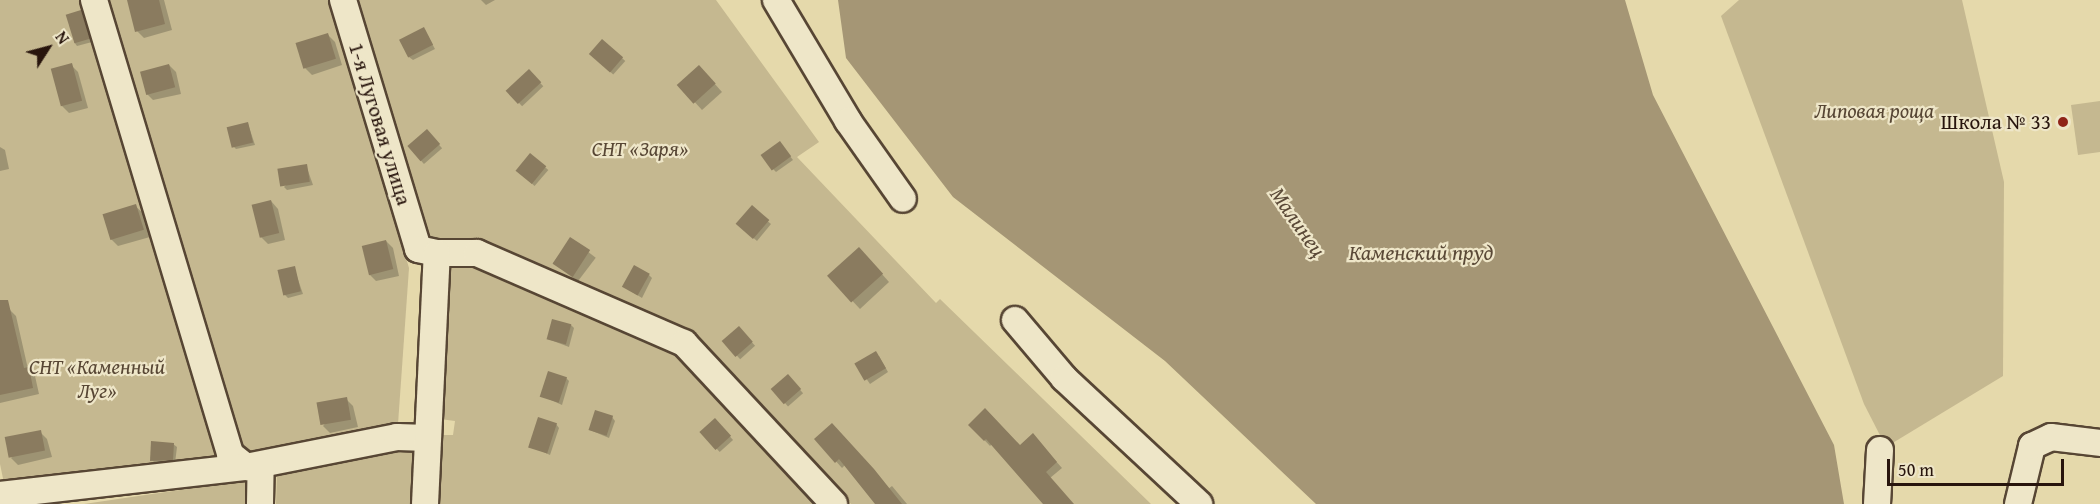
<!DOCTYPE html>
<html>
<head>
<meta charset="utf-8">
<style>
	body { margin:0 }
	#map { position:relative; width:2100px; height:504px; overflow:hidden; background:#e5d9ab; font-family:"Gentium Book Plus",serif }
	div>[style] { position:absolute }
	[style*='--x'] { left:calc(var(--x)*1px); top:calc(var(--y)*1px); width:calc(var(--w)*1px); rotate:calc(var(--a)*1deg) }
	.green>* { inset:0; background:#c5b890 }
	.water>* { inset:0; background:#a59675 }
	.shadow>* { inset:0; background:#0003; transform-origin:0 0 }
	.building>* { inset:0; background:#8a7b5f; transform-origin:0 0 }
	.roads { filter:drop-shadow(2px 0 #574634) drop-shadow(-2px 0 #574634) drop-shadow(0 2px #574634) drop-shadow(0 -2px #574634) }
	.street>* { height:26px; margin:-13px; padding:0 13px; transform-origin:13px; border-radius:13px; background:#eee6c8 }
	.dots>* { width:16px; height:16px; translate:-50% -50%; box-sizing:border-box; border:3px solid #eee6c8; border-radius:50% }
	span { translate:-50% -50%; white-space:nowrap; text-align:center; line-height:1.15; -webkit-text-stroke:4.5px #eee6c8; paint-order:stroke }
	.park-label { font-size:21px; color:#574634; font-style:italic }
	.poi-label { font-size:21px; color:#28150d }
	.right { translate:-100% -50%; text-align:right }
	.street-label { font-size:21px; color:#28150d }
	.water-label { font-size:22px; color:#5a4937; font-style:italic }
	.north { position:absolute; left:18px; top:18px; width:60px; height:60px; -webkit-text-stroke:4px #eee6c8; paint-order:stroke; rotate:54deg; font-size:16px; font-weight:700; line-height:24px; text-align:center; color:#28150d }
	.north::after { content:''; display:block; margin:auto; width:21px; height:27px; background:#28150d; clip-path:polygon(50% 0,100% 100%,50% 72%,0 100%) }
	.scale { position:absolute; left:1887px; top:459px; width:177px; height:27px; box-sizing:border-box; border:3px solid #28150d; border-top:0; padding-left:8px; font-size:18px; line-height:21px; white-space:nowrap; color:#28150d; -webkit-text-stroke:4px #eee6c8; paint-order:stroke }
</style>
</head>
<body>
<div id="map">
	<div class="green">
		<div style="clip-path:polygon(0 0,89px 0,222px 458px,5px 488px,0 464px)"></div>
		<div style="clip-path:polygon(105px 0,332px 0,409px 268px,398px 424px,255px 455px,242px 451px)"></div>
		<div style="clip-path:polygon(357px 0,716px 0,819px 142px,797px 157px,936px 303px,940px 299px,1151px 504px,851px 504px,689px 335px,650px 314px,481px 246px,427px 245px)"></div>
		<div style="clip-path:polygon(1739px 0,1962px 0,2004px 182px,2003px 376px,1886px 447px,1864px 404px,1721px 16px)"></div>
		<div style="clip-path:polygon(2100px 101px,2100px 152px,2078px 155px,2071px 105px)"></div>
		<div style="clip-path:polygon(470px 262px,682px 351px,823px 504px,434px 504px,442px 435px,453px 435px,455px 421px,440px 419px,451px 264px)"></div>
		<div style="clip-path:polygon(420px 446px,418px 504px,276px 504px,277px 471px)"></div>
		<div style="clip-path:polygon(251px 480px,250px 504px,84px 504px,152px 494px)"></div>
	</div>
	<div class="water">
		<div style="clip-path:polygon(838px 0,1625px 0,1653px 95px,1834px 445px,1844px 504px,1316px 504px,1165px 361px,953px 197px,846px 58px)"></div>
	</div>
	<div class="shadow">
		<div style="clip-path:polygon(129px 0,164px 0,172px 30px,144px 38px,137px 31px)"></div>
		<div style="clip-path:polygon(481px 0,495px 0,486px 5px)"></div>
		<div style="clip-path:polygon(81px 11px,92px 42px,77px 46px,74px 42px)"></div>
		<div style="clip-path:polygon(424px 29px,435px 49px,413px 60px,409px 57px)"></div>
		<div style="clip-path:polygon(328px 35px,335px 42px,342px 65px,312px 75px,305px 68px)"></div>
		<div style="left:603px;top:41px;width:30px;height:18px;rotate:42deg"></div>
		<div style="clip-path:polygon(71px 65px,78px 72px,88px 108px,69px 113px,62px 106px)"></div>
		<div style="clip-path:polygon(169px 65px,176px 72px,181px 94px,153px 100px,146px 93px)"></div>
		<div style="left:529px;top:71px;width:21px;height:29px;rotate:47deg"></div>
		<div style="clip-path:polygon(706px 74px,722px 92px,702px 110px,679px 85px)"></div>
		<div style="clip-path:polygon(248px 124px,255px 145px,236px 149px,233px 146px)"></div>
		<div style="left:427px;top:131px;width:23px;height:24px;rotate:49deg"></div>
		<div style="clip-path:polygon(0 147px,5px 150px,9px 169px,0 171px)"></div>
		<div style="clip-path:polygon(783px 147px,793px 160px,776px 172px,773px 169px)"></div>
		<div style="left:531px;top:155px;width:23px;height:21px;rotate:41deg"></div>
		<div style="clip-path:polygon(306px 165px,313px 185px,287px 190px,284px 187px)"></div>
		<div style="clip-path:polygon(271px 201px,278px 209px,285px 240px,268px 244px,261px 237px)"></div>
		<div style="clip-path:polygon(135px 206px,143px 213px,150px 237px,118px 246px,111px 239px)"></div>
		<div style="clip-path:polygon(752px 208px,771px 224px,757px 241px,741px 227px)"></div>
		<div style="left:571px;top:239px;width:31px;height:30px;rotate:37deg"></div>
		<div style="clip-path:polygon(386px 241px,393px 248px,399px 276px,376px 281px,369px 274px)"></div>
		<div style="clip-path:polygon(866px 256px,889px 282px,860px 309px,829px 276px)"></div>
		<div style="clip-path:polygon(294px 268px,303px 294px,288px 298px,285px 295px)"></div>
		<div style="clip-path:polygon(649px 275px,652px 278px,642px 298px,624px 287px)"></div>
		<div style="clip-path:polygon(9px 309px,16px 316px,28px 369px,35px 376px,39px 394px,0 403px,0 311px)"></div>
		<div style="clip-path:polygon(571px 325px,574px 328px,569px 347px,548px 339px)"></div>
		<div style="left:739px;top:328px;width:24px;height:20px;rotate:48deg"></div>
		<div style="clip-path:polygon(879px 356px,888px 372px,870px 384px,857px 365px)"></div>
		<div style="left:788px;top:376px;width:23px;height:20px;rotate:49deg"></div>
		<div style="clip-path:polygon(566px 378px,569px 381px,562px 405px,542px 396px)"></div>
		<div style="clip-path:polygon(346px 399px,353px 406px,358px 427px,330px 433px,323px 426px)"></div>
		<div style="clip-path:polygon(612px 417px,615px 421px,609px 438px,590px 430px)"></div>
		<div style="left:715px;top:420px;width:27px;height:18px;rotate:48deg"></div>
		<div style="clip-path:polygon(556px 424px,559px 428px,550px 455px,530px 446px)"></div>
		<div style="clip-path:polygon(970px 425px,1020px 447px,1038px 441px,1062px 468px,1050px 478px,1073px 504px,1045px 504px,992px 444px,990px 446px)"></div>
		<div style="clip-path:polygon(40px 432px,47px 439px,52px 457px,18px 465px,11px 458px)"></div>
		<div style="clip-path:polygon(816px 439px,888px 489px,892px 486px,907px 504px,876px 504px,845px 465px,842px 468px)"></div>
		<div style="clip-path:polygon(173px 444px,177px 447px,175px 463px,155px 463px,152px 460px)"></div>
	</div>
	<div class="building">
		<div style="clip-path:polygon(127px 0,159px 0,165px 24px,135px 32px)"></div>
		<div style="left:81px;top:10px;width:30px;height:16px;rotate:73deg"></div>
		<div style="left:424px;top:27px;width:20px;height:28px;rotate:63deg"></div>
		<div style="left:328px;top:33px;width:27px;height:34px;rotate:73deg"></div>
		<div style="left:602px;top:39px;width:28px;height:20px;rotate:41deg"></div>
		<div style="left:72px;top:63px;width:39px;height:22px;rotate:75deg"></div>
		<div style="left:169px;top:64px;width:24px;height:30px;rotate:75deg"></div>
		<div style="left:699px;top:65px;width:25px;height:30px;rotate:48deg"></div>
		<div style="left:529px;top:69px;width:18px;height:32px;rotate:47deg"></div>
		<div style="left:248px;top:122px;width:21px;height:22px;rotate:76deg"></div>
		<div style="left:427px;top:129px;width:20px;height:26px;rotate:49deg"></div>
		<div style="left:780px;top:141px;width:19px;height:24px;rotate:54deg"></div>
		<div style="left:530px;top:153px;width:21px;height:23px;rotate:39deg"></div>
		<div style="left:307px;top:164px;width:18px;height:30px;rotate:81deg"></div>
		<div style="left:271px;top:200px;width:34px;height:20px;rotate:76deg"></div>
		<div style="left:136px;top:204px;width:27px;height:35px;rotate:73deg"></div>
		<div style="left:752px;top:205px;width:23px;height:25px;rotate:41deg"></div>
		<div style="left:570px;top:237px;width:24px;height:32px;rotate:33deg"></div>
		<div style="left:386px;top:240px;width:30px;height:25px;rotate:76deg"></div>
		<div style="left:859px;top:247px;width:36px;height:43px;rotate:48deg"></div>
		<div style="left:634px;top:265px;width:18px;height:25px;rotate:29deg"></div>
		<div style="left:295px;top:266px;width:26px;height:18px;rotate:77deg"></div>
		<div style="clip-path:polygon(0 300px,8px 300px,24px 368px,29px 367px,33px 388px,0 395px)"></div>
		<div style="left:552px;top:319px;width:20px;height:21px;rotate:15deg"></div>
		<div style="left:739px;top:326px;width:21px;height:23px;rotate:49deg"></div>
		<div style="left:876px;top:351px;width:20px;height:25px;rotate:60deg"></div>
		<div style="left:548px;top:371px;width:20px;height:27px;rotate:18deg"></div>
		<div style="left:788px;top:374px;width:20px;height:23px;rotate:49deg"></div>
		<div style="left:347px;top:397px;width:23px;height:31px;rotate:80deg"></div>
		<div style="clip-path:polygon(985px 408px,1020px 445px,1033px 433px,1057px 462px,1046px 472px,1074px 504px,1043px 504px,986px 439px,984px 441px,968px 425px)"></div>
		<div style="left:595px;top:410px;width:19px;height:21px;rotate:18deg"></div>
		<div style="left:538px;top:417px;width:20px;height:32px;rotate:18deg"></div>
		<div style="left:715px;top:418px;width:24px;height:21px;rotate:48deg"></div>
		<div style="clip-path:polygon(832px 423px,874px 469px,902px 504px,875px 504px,839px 459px,835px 463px,814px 439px)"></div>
		<div style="left:41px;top:430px;width:21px;height:37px;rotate:79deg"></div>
		<div style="clip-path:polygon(151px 441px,174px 443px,173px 460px,150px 461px)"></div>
	</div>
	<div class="roads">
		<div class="street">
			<div style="--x:94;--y:0;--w:474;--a:73.3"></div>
			<div style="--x:230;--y:454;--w:21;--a:39"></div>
			<div style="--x:246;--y:467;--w:154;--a:-11.2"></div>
			<div style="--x:397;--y:437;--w:31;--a:2"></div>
			<div style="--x:343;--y:0;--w:260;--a:73.2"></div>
			<div style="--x:418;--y:249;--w:19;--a:12"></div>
			<div style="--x:437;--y:253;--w:40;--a:0"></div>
			<div style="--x:477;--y:253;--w:226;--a:23.5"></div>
			<div style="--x:684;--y:343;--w:220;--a:47"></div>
			<div style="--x:776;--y:0;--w:141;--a:59.2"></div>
			<div style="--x:848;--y:121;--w:95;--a:54.8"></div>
			<div style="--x:1015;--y:320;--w:76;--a:49.8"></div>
			<div style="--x:1064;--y:378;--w:185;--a:43"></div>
			<div style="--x:0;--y:495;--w:248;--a:-6.5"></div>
			<div style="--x:260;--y:504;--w:39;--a:-89"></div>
			<div style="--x:425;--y:504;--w:251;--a:-87.3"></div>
			<div style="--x:1877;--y:504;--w:54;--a:-86.8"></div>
			<div style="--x:2018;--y:504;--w:60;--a:-76.4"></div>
			<div style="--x:2032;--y:446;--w:21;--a:-25"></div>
			<div style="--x:2051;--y:437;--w:49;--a:7"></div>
		</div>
	</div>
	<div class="dots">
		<div style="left:2063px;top:122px;background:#8f2418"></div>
	</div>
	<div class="park-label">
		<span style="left:1874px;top:111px">Липовая роща</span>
		<span style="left:640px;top:149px">СНТ «Заря»</span>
		<span style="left:97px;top:379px">СНТ «Каменный<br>Луг»</span>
	</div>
	<div class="poi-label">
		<span class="right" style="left:2051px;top:122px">Школа № 33</span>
	</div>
	<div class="street-label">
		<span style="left:380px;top:124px;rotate:73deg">1-я Луговая улица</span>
	</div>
	<div class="water-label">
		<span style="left:1298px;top:222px;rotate:55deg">Малинец</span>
		<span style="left:1421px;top:253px">Каменский пруд</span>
	</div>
	<div class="north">N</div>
	<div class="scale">50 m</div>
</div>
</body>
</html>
